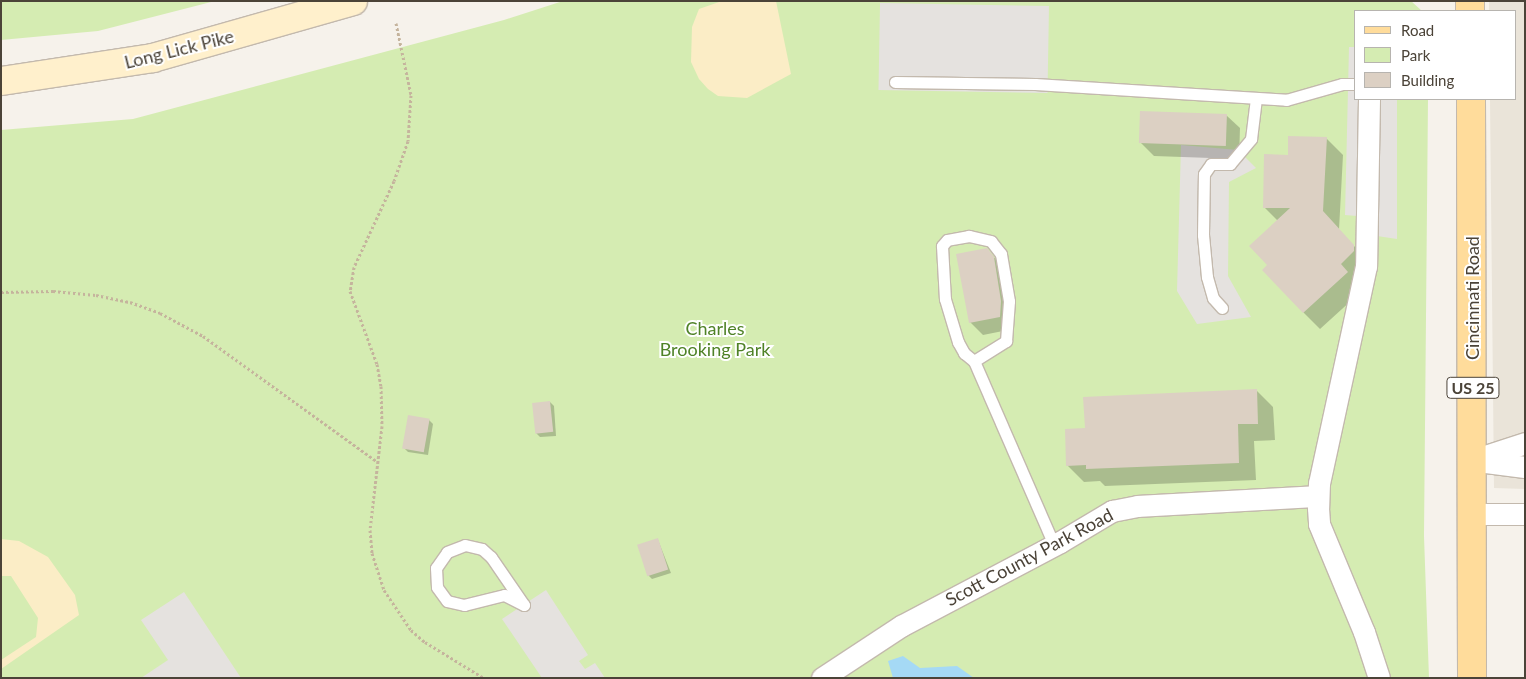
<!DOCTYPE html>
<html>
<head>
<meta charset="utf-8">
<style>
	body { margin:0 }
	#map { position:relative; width:1526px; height:679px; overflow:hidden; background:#f6f2eb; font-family:Lato,sans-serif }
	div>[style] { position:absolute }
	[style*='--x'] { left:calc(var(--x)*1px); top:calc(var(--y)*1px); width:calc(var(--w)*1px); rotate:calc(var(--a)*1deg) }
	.residential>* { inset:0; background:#eae4d9 }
	.green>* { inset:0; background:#d5ecb2 }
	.sand>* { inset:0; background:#fbedc6 }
	.parking>* { inset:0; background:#e5e2df; transform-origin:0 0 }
	.water>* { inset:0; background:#a5d9f5 }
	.shadow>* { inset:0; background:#0003 }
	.building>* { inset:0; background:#dcd0c3; transform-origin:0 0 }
	.path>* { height:3px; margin-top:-1.5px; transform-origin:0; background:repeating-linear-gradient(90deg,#c5b49d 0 2.5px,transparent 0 5px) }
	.roads { filter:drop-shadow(1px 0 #c3b9ad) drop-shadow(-1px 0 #c3b9ad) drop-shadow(0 1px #c3b9ad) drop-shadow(0 -1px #c3b9ad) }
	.service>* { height:11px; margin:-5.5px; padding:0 5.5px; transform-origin:5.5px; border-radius:5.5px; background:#fff }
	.minor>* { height:21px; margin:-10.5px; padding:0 10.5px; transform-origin:10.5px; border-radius:10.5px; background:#fff }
	.secondary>* { height:28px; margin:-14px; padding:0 14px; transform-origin:14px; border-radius:14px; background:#fff0cc }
	.primary>* { height:28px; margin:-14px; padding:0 14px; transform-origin:14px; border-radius:14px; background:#ffdc9b }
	span { translate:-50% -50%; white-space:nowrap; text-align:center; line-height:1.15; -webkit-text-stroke:4px #fff; paint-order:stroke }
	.shield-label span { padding:1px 4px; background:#fff; border:1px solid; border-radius:4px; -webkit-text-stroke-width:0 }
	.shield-label { font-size:16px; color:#4b4338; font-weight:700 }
	.street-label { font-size:18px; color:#4b4338 }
	.park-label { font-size:18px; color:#4f8227 }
	.frame { position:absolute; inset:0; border:2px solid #4b4338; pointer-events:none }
	.legend { position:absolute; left:1354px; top:10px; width:162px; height:90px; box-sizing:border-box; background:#fff; border:1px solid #b7b4af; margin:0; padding:6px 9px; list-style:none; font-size:15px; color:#4b4338 }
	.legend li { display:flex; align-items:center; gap:10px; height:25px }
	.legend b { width:25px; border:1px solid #b7b4af }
</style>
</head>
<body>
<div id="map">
	<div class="residential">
		<div style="clip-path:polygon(1489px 1px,1525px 1px,1525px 489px,1494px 488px,1490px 99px,1515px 99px,1515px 11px,1489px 11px)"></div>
	</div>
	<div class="green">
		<div style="clip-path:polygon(1px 1px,215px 1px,98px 31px,1px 40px)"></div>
		<div style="clip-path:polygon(563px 1px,1411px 1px,1422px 11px,1355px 11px,1355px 99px,1428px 99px,1424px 536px,1429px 678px,1px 678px,1px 130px,133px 119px,504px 20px)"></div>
	</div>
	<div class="sand">
		<div style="clip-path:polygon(722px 1px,776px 1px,791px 74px,747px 98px,718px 96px,708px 89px,699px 79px,691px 62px,692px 27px,699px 9px)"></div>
		<div style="clip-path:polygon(1px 539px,19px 541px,48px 557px,75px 595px,79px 615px,1px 669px,1px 660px,36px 637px,38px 618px,11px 576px,1px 576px)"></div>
	</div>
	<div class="parking">
		<div style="left:1049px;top:6px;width:87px;height:169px;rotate:91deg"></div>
		<div style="clip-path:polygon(1349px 47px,1355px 47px,1355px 99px,1397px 99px,1397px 239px,1357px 233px,1357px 216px,1345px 215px)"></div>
		<div style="clip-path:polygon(1181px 145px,1238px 150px,1256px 168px,1229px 182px,1228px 276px,1251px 317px,1197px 324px,1177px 291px)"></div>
		<div style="clip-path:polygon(546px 590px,588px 655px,579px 661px,585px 669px,595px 663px,605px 678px,542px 678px,502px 619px)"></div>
		<div style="clip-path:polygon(184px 592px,241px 678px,141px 678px,168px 660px,141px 620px)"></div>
	</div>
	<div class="water">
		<div style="clip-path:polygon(903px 656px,920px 668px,957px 666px,974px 678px,893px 678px,888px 661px)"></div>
	</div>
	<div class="shadow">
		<div style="clip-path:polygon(1226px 115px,1240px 128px,1239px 159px,1154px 156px,1141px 143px)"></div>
		<div style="clip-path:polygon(1326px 138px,1343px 155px,1339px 230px,1370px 263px,1364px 289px,1320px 329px,1303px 312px,1268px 265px,1278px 221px,1264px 207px,1289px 156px)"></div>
		<div style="clip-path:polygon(987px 250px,1007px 271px,1014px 315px,1013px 329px,983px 335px,970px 322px)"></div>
		<div style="clip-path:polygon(1256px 390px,1273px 407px,1275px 440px,1254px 441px,1256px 480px,1105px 486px,1100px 481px,1084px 482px,1067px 465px,1086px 429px)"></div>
		<div style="clip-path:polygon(550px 402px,554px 406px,556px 436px,540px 437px,536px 433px)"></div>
		<div style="clip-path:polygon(429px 420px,433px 424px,428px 455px,408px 452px,404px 448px)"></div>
		<div style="clip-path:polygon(658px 540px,671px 573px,652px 579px,648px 575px)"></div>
	</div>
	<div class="building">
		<div style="left:1140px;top:111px;width:87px;height:32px;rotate:2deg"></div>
		<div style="clip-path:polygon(1288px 136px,1327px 137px,1323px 211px,1354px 245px,1354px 251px,1341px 264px,1348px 272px,1303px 313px,1262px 270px,1267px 265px,1249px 246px,1290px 208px,1263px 208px,1264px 154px,1288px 155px)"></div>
		<div style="clip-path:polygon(987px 248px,994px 257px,1001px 301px,1000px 317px,969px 323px,956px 254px)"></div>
		<div style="clip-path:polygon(1257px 389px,1258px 424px,1238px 424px,1239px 463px,1086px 469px,1086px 465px,1066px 466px,1065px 429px,1085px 428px,1083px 397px)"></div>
		<div style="left:550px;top:401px;width:31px;height:18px;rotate:84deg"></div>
		<div style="left:408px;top:415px;width:22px;height:34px;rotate:10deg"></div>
		<div style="left:658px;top:538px;width:33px;height:22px;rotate:72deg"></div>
	</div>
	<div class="path">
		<div style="--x:396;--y:23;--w:74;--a:78.2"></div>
		<div style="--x:411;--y:95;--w:46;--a:93.7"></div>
		<div style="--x:408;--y:141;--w:42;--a:109.3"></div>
		<div style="--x:394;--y:181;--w:95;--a:114.9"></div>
		<div style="--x:354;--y:267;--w:24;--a:99"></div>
		<div style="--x:350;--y:291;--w:78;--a:69.7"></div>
		<div style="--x:377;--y:364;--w:22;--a:80"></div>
		<div style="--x:381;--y:386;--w:40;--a:88.6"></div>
		<div style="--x:382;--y:426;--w:105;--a:96.6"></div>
		<div style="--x:370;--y:530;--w:23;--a:85"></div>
		<div style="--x:372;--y:553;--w:39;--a:72"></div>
		<div style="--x:384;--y:590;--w:48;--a:56"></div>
		<div style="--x:411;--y:630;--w:18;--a:41"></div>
		<div style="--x:425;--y:642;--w:69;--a:31.4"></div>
		<div style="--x:1;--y:292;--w:52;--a:-1.1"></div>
		<div style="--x:53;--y:291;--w:43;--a:5.3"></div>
		<div style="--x:96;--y:295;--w:35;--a:12"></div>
		<div style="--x:130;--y:302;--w:32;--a:20"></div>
		<div style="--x:160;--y:313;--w:49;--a:28.1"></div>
		<div style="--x:203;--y:336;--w:213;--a:35.8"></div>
	</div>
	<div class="roads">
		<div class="service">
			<div style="--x:895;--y:82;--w:140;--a:0.8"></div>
			<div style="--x:1035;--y:84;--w:252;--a:3.6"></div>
			<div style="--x:1286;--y:100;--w:58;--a:-15.9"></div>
			<div style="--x:1342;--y:84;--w:13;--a:0"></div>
			<div style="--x:1222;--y:308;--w:13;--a:-132"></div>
			<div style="--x:1213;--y:298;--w:22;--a:-106"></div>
			<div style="--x:1207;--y:277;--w:42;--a:-95.4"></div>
			<div style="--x:1203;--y:235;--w:61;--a:-89.1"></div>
			<div style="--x:1204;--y:174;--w:12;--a:-55"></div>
			<div style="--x:1211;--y:164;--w:19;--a:0"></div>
			<div style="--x:1230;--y:164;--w:33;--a:-50"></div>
			<div style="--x:1251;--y:139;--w:41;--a:-83"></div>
			<div style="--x:974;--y:361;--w:38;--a:-32"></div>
			<div style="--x:1006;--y:341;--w:40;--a:-85.7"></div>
			<div style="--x:1009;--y:301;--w:48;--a:-99.7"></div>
			<div style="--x:1001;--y:254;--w:16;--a:-128"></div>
			<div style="--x:991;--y:241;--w:23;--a:-167"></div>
			<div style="--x:969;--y:236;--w:22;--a:170"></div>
			<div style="--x:947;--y:240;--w:8;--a:130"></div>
			<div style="--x:942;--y:246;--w:53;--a:86.8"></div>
			<div style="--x:945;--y:299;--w:45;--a:73.2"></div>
			<div style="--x:958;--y:342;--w:13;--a:61"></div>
			<div style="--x:964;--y:353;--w:13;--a:39"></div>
			<div style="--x:974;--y:361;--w:201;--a:66.5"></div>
			<div style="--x:465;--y:545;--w:17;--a:13"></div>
			<div style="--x:482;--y:549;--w:12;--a:42"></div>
			<div style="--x:491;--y:557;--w:58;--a:55.5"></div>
			<div style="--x:524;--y:605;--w:22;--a:-153"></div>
			<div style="--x:504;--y:595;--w:41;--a:166"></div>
			<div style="--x:464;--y:605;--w:17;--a:-167"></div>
			<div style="--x:447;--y:601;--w:17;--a:-126"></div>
			<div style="--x:437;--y:587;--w:19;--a:-93"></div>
			<div style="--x:436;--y:568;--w:19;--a:-55"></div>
			<div style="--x:447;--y:552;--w:19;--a:-21"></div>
		</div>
		<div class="minor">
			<div style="--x:1369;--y:99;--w:167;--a:91"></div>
			<div style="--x:1366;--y:266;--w:222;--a:102.2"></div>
			<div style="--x:1319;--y:483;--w:25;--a:92"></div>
			<div style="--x:1318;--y:508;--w:16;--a:86"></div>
			<div style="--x:1319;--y:524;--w:117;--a:67.4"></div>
			<div style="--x:1364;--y:632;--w:48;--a:71.9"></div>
			<div style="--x:1473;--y:460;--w:55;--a:-18.1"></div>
			<div style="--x:1478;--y:461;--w:47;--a:7.3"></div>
			<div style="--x:1472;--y:514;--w:53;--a:0"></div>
			<div style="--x:822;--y:678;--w:95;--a:-33.4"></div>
			<div style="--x:901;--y:626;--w:180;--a:-27.8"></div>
			<div style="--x:1060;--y:542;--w:61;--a:-30.8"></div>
			<div style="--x:1112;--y:511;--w:26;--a:-11"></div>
			<div style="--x:1138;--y:506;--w:180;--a:-3.2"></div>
		</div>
		<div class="secondary">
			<div style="--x:1;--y:81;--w:154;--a:-8.6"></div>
			<div style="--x:153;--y:58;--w:208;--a:-15.9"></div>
		</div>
		<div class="primary">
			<div style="--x:1470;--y:1;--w:10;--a:90"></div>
			<div style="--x:1471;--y:99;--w:579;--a:89.9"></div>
		</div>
	</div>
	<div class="shield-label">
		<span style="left:1473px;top:388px">US 25</span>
	</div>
	<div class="street-label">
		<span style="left:179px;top:49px;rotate:-14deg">Long Lick Pike</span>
		<span style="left:1472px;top:298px;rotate:-90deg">Cincinnati Road</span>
		<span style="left:1029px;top:557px;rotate:-28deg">Scott County Park Road</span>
	</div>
	<div class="park-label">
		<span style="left:715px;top:339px">Charles<br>Brooking Park</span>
	</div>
	<div class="frame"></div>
	<ul class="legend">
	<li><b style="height:6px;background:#ffdc9b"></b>Road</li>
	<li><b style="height:14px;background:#d5ecb2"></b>Park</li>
	<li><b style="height:14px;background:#dcd0c3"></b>Building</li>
	</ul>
</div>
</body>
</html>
